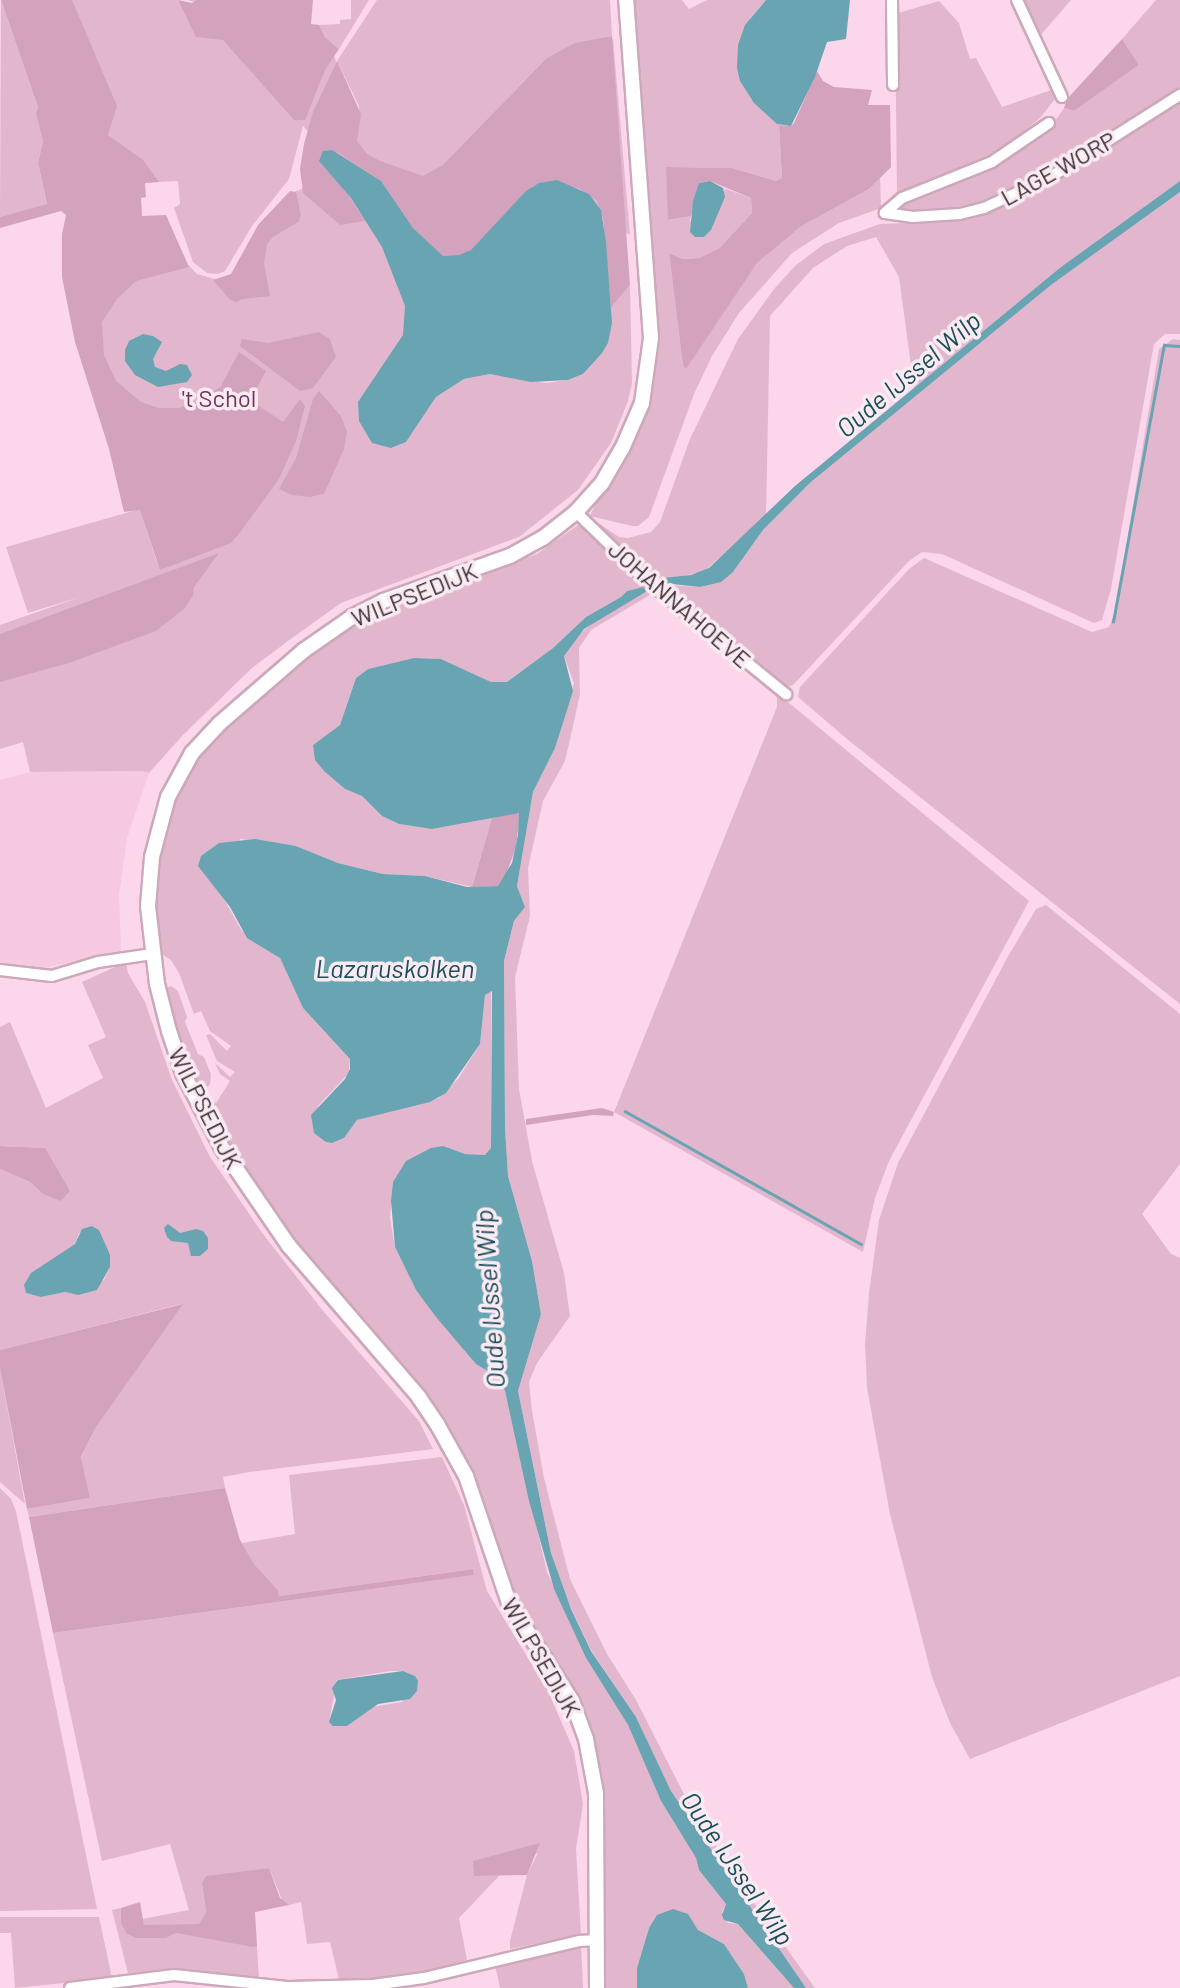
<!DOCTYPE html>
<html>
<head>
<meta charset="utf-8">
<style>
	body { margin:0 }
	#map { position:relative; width:1180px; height:1988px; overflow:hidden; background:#fcd6ea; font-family:Barlow,sans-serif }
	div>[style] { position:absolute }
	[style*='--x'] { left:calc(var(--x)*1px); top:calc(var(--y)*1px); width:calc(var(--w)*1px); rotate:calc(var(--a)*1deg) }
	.built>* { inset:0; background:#f6c9e1 }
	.green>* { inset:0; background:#e2b7ce }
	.forest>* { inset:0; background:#d3a3bd }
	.water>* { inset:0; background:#68a4b2 }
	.stream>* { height:2.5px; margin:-1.25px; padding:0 1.25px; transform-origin:1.25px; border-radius:1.25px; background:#68a4b2 }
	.roads { filter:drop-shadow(2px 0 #cca8bb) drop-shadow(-2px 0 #cca8bb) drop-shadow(0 2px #cca8bb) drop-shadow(0 -2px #cca8bb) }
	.minor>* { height:10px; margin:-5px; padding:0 5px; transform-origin:5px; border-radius:5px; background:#fff }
	.secondary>* { height:14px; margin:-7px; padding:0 7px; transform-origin:7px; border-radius:7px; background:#fff }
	span { translate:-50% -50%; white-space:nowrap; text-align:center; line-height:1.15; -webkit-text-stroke:7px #faebf3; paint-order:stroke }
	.street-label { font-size:24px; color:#3f3038 }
	.park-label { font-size:24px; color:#703458 }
	.water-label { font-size:26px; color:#1a4e5a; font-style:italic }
</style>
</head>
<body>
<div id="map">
	<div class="built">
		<div style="clip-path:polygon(144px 771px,149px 773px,127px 838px,119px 895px,121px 951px,32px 971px,0 967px,0 780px,30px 772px)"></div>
	</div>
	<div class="green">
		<div style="clip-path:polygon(1px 0,38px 107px,36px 114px,43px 141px,38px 163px,47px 205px,0 217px)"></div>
		<div style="clip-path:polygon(evenodd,17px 0,178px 0,188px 18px,194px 2px,188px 0,198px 0,310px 25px,330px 46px,360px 123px,359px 106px,337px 61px,377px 0,610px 0,612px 36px,599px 39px,613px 39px,630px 235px,595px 212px,391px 448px,406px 442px,436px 397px,464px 379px,490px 374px,546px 383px,568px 380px,583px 374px,608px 343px,611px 308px,630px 285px,632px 383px,628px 401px,611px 443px,578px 490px,519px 537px,341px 603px,292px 638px,252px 668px,183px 735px,149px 773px,143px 771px,30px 772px,23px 742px,0 749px,0 625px,80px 597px,28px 613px,6px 547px,140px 509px,159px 569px,68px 214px,17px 0,303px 126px,312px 136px,304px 188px,289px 194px,230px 277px,218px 280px,197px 274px,142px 217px,139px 183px,178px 181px,180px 204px,174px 208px,193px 262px,207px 273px,218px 274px,225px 271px,252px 226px,289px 179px,303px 126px)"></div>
		<div style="clip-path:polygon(351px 0,369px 0,339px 49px,325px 37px,319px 25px,340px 24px,340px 20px,351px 19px)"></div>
		<div style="clip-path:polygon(633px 0,682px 0,689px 9px,707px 0,766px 0,750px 19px,779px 125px,782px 178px,776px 181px,732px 168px,667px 167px,669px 220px,691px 216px,690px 222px,725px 190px,723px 188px,751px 198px,752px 213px,721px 248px,699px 258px,683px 259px,669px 253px,683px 366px,757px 263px,779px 243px,800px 227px,869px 189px,880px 177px,881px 208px,839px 223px,792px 253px,739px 313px,712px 356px,694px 394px,649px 517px,638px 526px,632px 526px,590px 516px,654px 376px,656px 360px,658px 338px)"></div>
		<div style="clip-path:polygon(1022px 0,1071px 0,1039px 37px)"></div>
		<div style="clip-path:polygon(1156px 0,1180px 0,1180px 89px,1141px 116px,1005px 196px,964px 211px,936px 214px,897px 212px,896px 206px,900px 202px,1021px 147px,1055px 121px,1064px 108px,1074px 111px,1139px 65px,1122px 39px)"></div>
		<div style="clip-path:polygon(939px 1px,959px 23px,970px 59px,976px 58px,1002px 107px,1051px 90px,1055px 99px,1040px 118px,1007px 144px,976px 162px,897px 197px,895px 14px)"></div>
		<div style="clip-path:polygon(1180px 102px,1180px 181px,1061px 267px,914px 388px,899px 277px,876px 237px,847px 246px,813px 268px,770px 316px,766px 517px,703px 572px,662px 580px,665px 585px,701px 587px,733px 572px,763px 530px,811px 482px,1051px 285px,1180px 192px,1180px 334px,1165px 334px,1154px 344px,1111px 589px,1102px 620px,1094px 623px,942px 554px,922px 552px,909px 561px,793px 685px,787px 687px,649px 579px,592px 522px,598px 523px,619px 537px,628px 538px,651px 532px,660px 522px,690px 439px,738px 339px,774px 289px,795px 266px,824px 244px,880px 224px,956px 221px,985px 214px,1020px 199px,1081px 165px)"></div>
		<div style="clip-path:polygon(1173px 339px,1180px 340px,1180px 1004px,847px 739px,798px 697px,800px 687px,909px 569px,924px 558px,1092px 632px,1109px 627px,1115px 612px,1159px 349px)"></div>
		<div style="clip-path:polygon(578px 525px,589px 527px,646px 583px,643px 587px,627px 591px,621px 597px,586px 617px,553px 648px,507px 682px,491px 682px,441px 659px,414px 658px,368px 669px,356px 678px,340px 725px,313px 745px,325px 772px,345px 789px,362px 796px,382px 816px,399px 824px,432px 829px,492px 818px,472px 887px,425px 876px,383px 874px,338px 863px,296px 846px,240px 839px,222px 896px,242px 931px,280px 958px,303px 1008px,350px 1059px,349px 1073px,318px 1106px,326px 1142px,332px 1143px,344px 1138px,357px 1120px,439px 1098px,458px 1079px,480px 1044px,485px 995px,491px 991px,491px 1148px,489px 1154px,485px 1155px,465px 1154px,443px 1147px,393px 1182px,390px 1218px,395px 1247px,416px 1290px,476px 1364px,499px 1378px,505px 1391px,547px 1572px,586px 1658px,628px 1725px,661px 1801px,696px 1858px,699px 1870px,726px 1904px,722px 1912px,728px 1923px,738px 1924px,794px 1988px,748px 1988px,744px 1974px,724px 1944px,698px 1930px,687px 1914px,649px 1928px,637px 1968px,637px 1988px,602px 1988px,602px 1793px,597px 1761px,577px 1698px,568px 1679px,512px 1597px,484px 1502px,468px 1465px,445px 1424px,297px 1246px,244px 1173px,206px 1109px,209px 1099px,216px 1103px,230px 1081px,220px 1074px,215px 1063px,230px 1077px,235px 1072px,217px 1061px,206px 1035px,210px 1034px,227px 1051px,231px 1046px,210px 1031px,201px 1011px,194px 1014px,179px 973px,171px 960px,157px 951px,154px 922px,158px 870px,166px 829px,179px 789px,191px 767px,223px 730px,281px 678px,341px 631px,396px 604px,537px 554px)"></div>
		<div style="clip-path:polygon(649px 590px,650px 595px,591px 630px,579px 648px,580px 694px,573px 726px,565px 761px,543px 801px,528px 868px,530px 916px,515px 977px,519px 1089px,532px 1161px,564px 1273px,570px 1316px,537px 1363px,529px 1382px,532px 1411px,544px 1478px,570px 1579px,607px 1654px,636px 1700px,686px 1798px,734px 1875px,815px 1988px,806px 1988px,671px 1791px,636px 1717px,591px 1650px,560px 1585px,551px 1553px,518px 1391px,541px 1314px,532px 1261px,508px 1176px,505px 1128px,504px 961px,514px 921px,525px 907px,517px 886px,533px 792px,555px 748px,574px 683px,564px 656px,572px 641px,593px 622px)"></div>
		<div style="clip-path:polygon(777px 693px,1029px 901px,889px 1161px,875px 1198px,863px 1252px,614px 1112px,777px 707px)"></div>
		<div style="clip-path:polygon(1046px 905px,1180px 1014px,1180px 1164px,1142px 1214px,1171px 1254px,1180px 1258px,1180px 1676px,970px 1759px,950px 1723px,932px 1677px,890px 1514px,867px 1388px,865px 1344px,869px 1293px,879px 1220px,898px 1163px,1006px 960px,1036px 909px)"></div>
		<div style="clip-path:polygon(evenodd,126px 962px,128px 973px,145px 1002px,172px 1080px,210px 1157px,263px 1234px,324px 1312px,419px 1421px,433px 1449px,250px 1472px,223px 1477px,225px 1488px,29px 1517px,27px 1509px,90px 1498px,81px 1458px,96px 1427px,181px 1304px,0 1350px,0 1169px,30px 1182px,43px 1194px,45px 1148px,0 1146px,0 1027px,10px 1022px,46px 1108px,103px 1078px,88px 1045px,106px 1037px,82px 982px,126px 962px,92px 1226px,99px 1230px,110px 1267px,104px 1280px,78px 1295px,65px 1292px,41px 1297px,26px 1293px,75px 1244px,79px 1233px,92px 1226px)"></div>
		<div style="clip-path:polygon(171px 986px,178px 991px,187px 1017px,185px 1022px,198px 1054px,204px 1057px,211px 1074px,210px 1084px,204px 1091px,197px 1089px,176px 1040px,165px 988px)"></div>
		<div style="clip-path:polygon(0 1368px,25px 1504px,0 1482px)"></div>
		<div style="clip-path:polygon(evenodd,442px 1457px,464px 1505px,487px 1591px,547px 1689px,574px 1751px,583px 1804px,576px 1849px,581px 1934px,510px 1949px,510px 1941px,527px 1875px,538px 1853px,475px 1876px,500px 1875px,459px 1918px,467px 1960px,390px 1981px,340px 1984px,330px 1942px,307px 1944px,301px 1902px,289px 1905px,283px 1902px,269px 1868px,202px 1883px,206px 1912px,199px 1925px,144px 1925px,142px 1919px,189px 1910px,170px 1844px,102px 1861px,53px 1633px,473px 1575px,472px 1569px,279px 1596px,278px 1590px,255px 1565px,242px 1543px,295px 1534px,289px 1475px,442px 1457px,390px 1671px,403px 1671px,415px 1676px,402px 1702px,371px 1707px,347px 1726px,330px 1717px,337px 1680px,390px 1671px)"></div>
		<div style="clip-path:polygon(0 1488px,11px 1499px,16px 1511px,97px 1909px,0 1911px)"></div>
		<div style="clip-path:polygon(121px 1908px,124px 1930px,136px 1938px,165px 1938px,176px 1933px,257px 1946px,259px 1979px,190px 1970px,128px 1973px,112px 1910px)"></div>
		<div style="clip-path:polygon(0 1917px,99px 1917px,112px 1978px,15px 1988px,11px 1933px,0 1933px)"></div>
		<div style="clip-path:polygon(581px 1945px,583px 1988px,500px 1988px,495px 1965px)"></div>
	</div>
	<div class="forest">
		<div style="clip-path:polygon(1px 0,72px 0,117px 106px,108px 135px,143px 160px,159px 182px,145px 183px,146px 197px,141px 198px,142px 216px,166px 215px,189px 267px,136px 281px,117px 299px,102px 322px,104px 355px,116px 381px,141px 402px,159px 408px,179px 408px,202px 400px,221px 386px,239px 352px,266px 371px,250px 400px,283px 422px,300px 399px,305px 406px,296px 441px,279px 479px,239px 534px,231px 543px,160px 570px,140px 510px,124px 512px,109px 449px,75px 342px,62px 277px,62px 234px,66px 215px,61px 211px,0 228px,0 217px,47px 204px,38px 163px,43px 141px,36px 114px,38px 107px)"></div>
		<div style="clip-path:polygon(178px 0,192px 3px,197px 0,313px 0,311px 24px,319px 25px,325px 37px,339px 49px,325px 70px,305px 120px,294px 120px,223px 40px,196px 37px)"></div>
		<div style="clip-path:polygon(612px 36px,630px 285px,611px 308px,603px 219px,597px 201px,579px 188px,534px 185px,471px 250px,459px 255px,443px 256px,413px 228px,381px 181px,337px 152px,319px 161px,341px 184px,365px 221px,340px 225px,303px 193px,300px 169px,304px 144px,313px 112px,337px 61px,361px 114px,357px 141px,367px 154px,380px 161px,423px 176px,443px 165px,547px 58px,575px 43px)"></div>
		<div style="clip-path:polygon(1122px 39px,1139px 65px,1074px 111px,1064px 108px,1067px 99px)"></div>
		<div style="clip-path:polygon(817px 71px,823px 81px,834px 87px,872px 90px,868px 105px,890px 105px,891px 167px,869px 189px,800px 227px,757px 263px,686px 369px,683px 366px,669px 253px,683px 259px,699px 258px,720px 248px,752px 213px,751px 198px,710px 181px,699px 183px,691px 216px,668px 220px,666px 167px,732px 168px,776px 181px,782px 178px,779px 125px,791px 126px,794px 123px)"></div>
		<div style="clip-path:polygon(290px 191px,296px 192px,301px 216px,298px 222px,273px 237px,267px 244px,264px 263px,270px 296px,242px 299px,237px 302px,230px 300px,213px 280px,231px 274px,258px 225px)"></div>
		<div style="clip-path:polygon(319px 332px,330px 339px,336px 357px,313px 388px,300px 391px,240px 346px,242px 339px,268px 343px)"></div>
		<div style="clip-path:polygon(319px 391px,341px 416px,347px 432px,344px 449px,324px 494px,310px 497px,292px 495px,279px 489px,296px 458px,313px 399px)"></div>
		<div style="clip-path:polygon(219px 553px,194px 587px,193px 596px,184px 609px,156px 631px,69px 663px,0 682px,0 634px)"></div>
		<div style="clip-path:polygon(515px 812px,520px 814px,516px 847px,504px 881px,498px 886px,472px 887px,492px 818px)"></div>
		<div style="clip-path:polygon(602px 1108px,614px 1112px,613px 1116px,593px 1115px,526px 1125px,526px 1119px)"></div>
		<div style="clip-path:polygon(0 1146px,45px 1148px,70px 1191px,61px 1201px,43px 1194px,30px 1182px,0 1169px)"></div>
		<div style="clip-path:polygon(183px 1304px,96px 1427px,81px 1457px,90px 1498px,27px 1509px,0 1368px,0 1350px)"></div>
		<div style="clip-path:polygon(225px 1488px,240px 1540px,255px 1565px,278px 1590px,279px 1596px,473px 1569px,474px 1575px,53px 1633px,29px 1517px)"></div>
		<div style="clip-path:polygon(540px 1843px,527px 1875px,474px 1876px,473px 1861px)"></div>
		<div style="clip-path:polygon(269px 1868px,280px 1898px,289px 1905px,255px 1912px,257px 1946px,253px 1947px,176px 1933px,166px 1938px,136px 1938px,126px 1933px,121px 1923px,121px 1908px,140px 1902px,144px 1925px,199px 1924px,206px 1912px,202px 1883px,206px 1876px)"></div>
	</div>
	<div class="water">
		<div style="clip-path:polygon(766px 0,850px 0,846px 39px,827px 42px,815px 77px,791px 126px,777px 124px,754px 103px,740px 81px,737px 68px,738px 45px,745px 25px)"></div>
		<div style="clip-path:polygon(332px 150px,381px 181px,413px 228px,443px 256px,459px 255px,471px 250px,526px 191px,539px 183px,557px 180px,589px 194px,601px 210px,606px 242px,612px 323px,608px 343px,602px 353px,583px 374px,568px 380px,531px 382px,490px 374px,464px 379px,436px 397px,406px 442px,391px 448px,372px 443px,359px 421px,358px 402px,403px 335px,405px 306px,382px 247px,351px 198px,319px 161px,323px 151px)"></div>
		<div style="clip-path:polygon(710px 181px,723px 188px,725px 197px,711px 230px,704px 237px,695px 237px,690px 232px,693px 201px,699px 183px)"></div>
		<div style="clip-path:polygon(1180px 181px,1180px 192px,1051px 285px,811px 482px,763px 530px,733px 572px,721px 582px,700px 587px,663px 583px,663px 578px,691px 575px,709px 568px,795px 486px,914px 388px,1061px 267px)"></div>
		<div style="clip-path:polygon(143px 334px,153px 336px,162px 342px,153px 359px,155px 367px,166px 371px,180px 364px,187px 365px,192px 375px,187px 382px,158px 387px,135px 375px,125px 361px,125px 350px,129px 341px)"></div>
		<div style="clip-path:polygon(643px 587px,649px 590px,584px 629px,564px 656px,573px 691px,555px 748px,533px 792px,517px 886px,525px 907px,514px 921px,504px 961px,505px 1128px,508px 1176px,532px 1261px,541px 1314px,518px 1391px,551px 1553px,571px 1609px,591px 1651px,636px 1717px,671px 1791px,806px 1988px,794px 1988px,738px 1924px,724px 1920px,722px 1915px,726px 1904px,699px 1870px,696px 1858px,661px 1801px,628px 1725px,586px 1658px,554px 1589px,529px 1501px,505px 1391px,499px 1378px,476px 1364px,436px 1317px,416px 1290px,395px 1247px,391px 1201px,393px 1182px,406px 1161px,431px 1148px,443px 1146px,465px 1154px,485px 1155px,491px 1148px,492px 991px,485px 995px,480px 1044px,446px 1093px,430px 1102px,357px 1120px,344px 1138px,332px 1143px,326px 1142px,314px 1133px,311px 1115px,345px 1079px,350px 1069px,350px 1059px,303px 1008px,280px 958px,247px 938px,230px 907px,198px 866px,201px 856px,219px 843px,255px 839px,296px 846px,338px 863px,383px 874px,425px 876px,467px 887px,498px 886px,512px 863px,518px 835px,519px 813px,432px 829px,399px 824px,382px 816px,362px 796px,345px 789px,325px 772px,315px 760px,313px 745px,340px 725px,356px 678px,368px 669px,414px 658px,441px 659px,491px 682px,507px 682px,553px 648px,586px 617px,621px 597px,627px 591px)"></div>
		<div style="clip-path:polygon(168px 1224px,180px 1233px,196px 1229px,203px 1231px,208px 1238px,208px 1249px,200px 1256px,191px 1256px,188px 1243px,171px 1241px,167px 1237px,164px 1228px)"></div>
		<div style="clip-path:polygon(92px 1226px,99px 1230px,110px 1255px,110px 1267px,97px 1290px,78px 1295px,65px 1292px,41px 1297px,26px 1293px,24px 1285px,31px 1273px,75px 1244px,82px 1229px)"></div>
		<div style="clip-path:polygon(403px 1671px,415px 1676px,418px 1681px,417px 1691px,410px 1699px,378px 1704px,347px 1726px,333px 1726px,329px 1722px,336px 1700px,332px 1688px,338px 1680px)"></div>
		<div style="clip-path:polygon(673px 1909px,688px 1914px,698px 1930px,724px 1944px,744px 1974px,748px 1988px,637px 1988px,637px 1968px,649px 1928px,657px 1915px)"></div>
	</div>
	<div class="stream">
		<div style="--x:1113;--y:622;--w:277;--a:-79.6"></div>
		<div style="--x:1163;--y:350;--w:5;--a:-79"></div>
		<div style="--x:1164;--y:345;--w:16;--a:4"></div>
		<div style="--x:625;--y:1111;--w:271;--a:29.4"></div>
	</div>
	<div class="roads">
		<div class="minor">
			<div style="--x:892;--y:0;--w:85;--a:89.3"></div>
			<div style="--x:1017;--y:0;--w:107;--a:65.1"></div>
			<div style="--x:1049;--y:123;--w:69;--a:145.6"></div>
			<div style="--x:992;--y:162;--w:97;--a:158.2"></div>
			<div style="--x:902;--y:198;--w:23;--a:139"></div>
			<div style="--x:885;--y:213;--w:27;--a:8"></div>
			<div style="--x:912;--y:217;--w:48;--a:-3.6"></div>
			<div style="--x:960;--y:214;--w:25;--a:-14"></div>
			<div style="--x:984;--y:208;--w:72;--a:-24.8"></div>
			<div style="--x:1049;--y:178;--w:155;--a:-32.4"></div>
			<div style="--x:576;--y:512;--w:98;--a:44.2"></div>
			<div style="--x:646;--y:580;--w:181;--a:39.2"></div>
			<div style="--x:0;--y:970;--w:52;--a:6.6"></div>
			<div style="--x:52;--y:976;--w:48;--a:-16.9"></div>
			<div style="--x:98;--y:962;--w:55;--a:-8.4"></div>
			<div style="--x:70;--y:1988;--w:105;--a:-7.1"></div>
			<div style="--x:174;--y:1975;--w:116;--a:6"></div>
			<div style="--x:289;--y:1987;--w:84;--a:-1.4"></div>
			<div style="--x:373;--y:1985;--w:51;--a:-7.8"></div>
			<div style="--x:424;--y:1978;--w:159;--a:-13.4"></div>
			<div style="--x:579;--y:1941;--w:19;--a:-3"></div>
		</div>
		<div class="secondary">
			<div style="--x:597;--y:1988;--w:195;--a:-90.3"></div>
			<div style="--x:596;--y:1793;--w:55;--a:-100.5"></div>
			<div style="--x:586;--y:1739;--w:40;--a:-110.2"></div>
			<div style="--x:572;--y:1701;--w:117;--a:-122.7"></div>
			<div style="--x:509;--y:1603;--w:134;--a:-108.7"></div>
			<div style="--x:466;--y:1476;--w:60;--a:-119.1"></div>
			<div style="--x:437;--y:1424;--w:32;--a:-124"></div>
			<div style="--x:419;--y:1397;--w:199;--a:-130.7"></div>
			<div style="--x:289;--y:1246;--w:119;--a:-124.4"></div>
			<div style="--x:222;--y:1148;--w:85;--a:-117.5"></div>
			<div style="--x:183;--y:1073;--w:44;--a:-108.4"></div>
			<div style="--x:169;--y:1031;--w:49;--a:-104.3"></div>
			<div style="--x:157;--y:984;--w:79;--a:-96.6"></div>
			<div style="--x:148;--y:906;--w:49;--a:-85.3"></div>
			<div style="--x:152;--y:857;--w:62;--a:-75.1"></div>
			<div style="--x:168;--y:797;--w:50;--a:-61.4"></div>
			<div style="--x:192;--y:753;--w:41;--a:-47"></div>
			<div style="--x:220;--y:723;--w:110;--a:-40.9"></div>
			<div style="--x:303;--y:651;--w:60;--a:-34.8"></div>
			<div style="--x:352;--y:617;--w:35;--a:-27"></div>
			<div style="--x:383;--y:601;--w:135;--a:-19.5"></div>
			<div style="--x:510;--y:556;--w:38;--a:-29"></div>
			<div style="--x:543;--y:538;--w:42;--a:-38.2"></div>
			<div style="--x:576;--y:512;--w:39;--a:-48"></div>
			<div style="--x:602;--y:483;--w:39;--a:-60"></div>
			<div style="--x:622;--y:449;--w:50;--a:-66.5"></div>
			<div style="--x:642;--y:403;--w:66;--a:-82.1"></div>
			<div style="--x:651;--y:338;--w:339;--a:-94.2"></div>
		</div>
	</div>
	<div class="street-label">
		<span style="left:1058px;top:168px;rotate:-29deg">LAGE WORP</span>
		<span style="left:414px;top:594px;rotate:-22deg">WILPSEDIJK</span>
		<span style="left:680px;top:604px;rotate:41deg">JOHANNAHOEVE</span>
		<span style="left:206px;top:1108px;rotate:63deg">WILPSEDIJK</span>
		<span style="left:542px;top:1657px;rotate:60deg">WILPSEDIJK</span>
	</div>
	<div class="park-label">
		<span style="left:219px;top:398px">'t Schol</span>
	</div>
	<div class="water-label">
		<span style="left:908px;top:374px;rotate:-40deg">Oude IJssel Wilp</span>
		<span style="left:395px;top:968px">Lazaruskolken</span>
		<span style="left:489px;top:1299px;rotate:-94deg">Oude IJssel Wilp</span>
		<span style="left:738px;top:1868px;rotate:56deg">Oude IJssel Wilp</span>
	</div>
</div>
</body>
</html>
